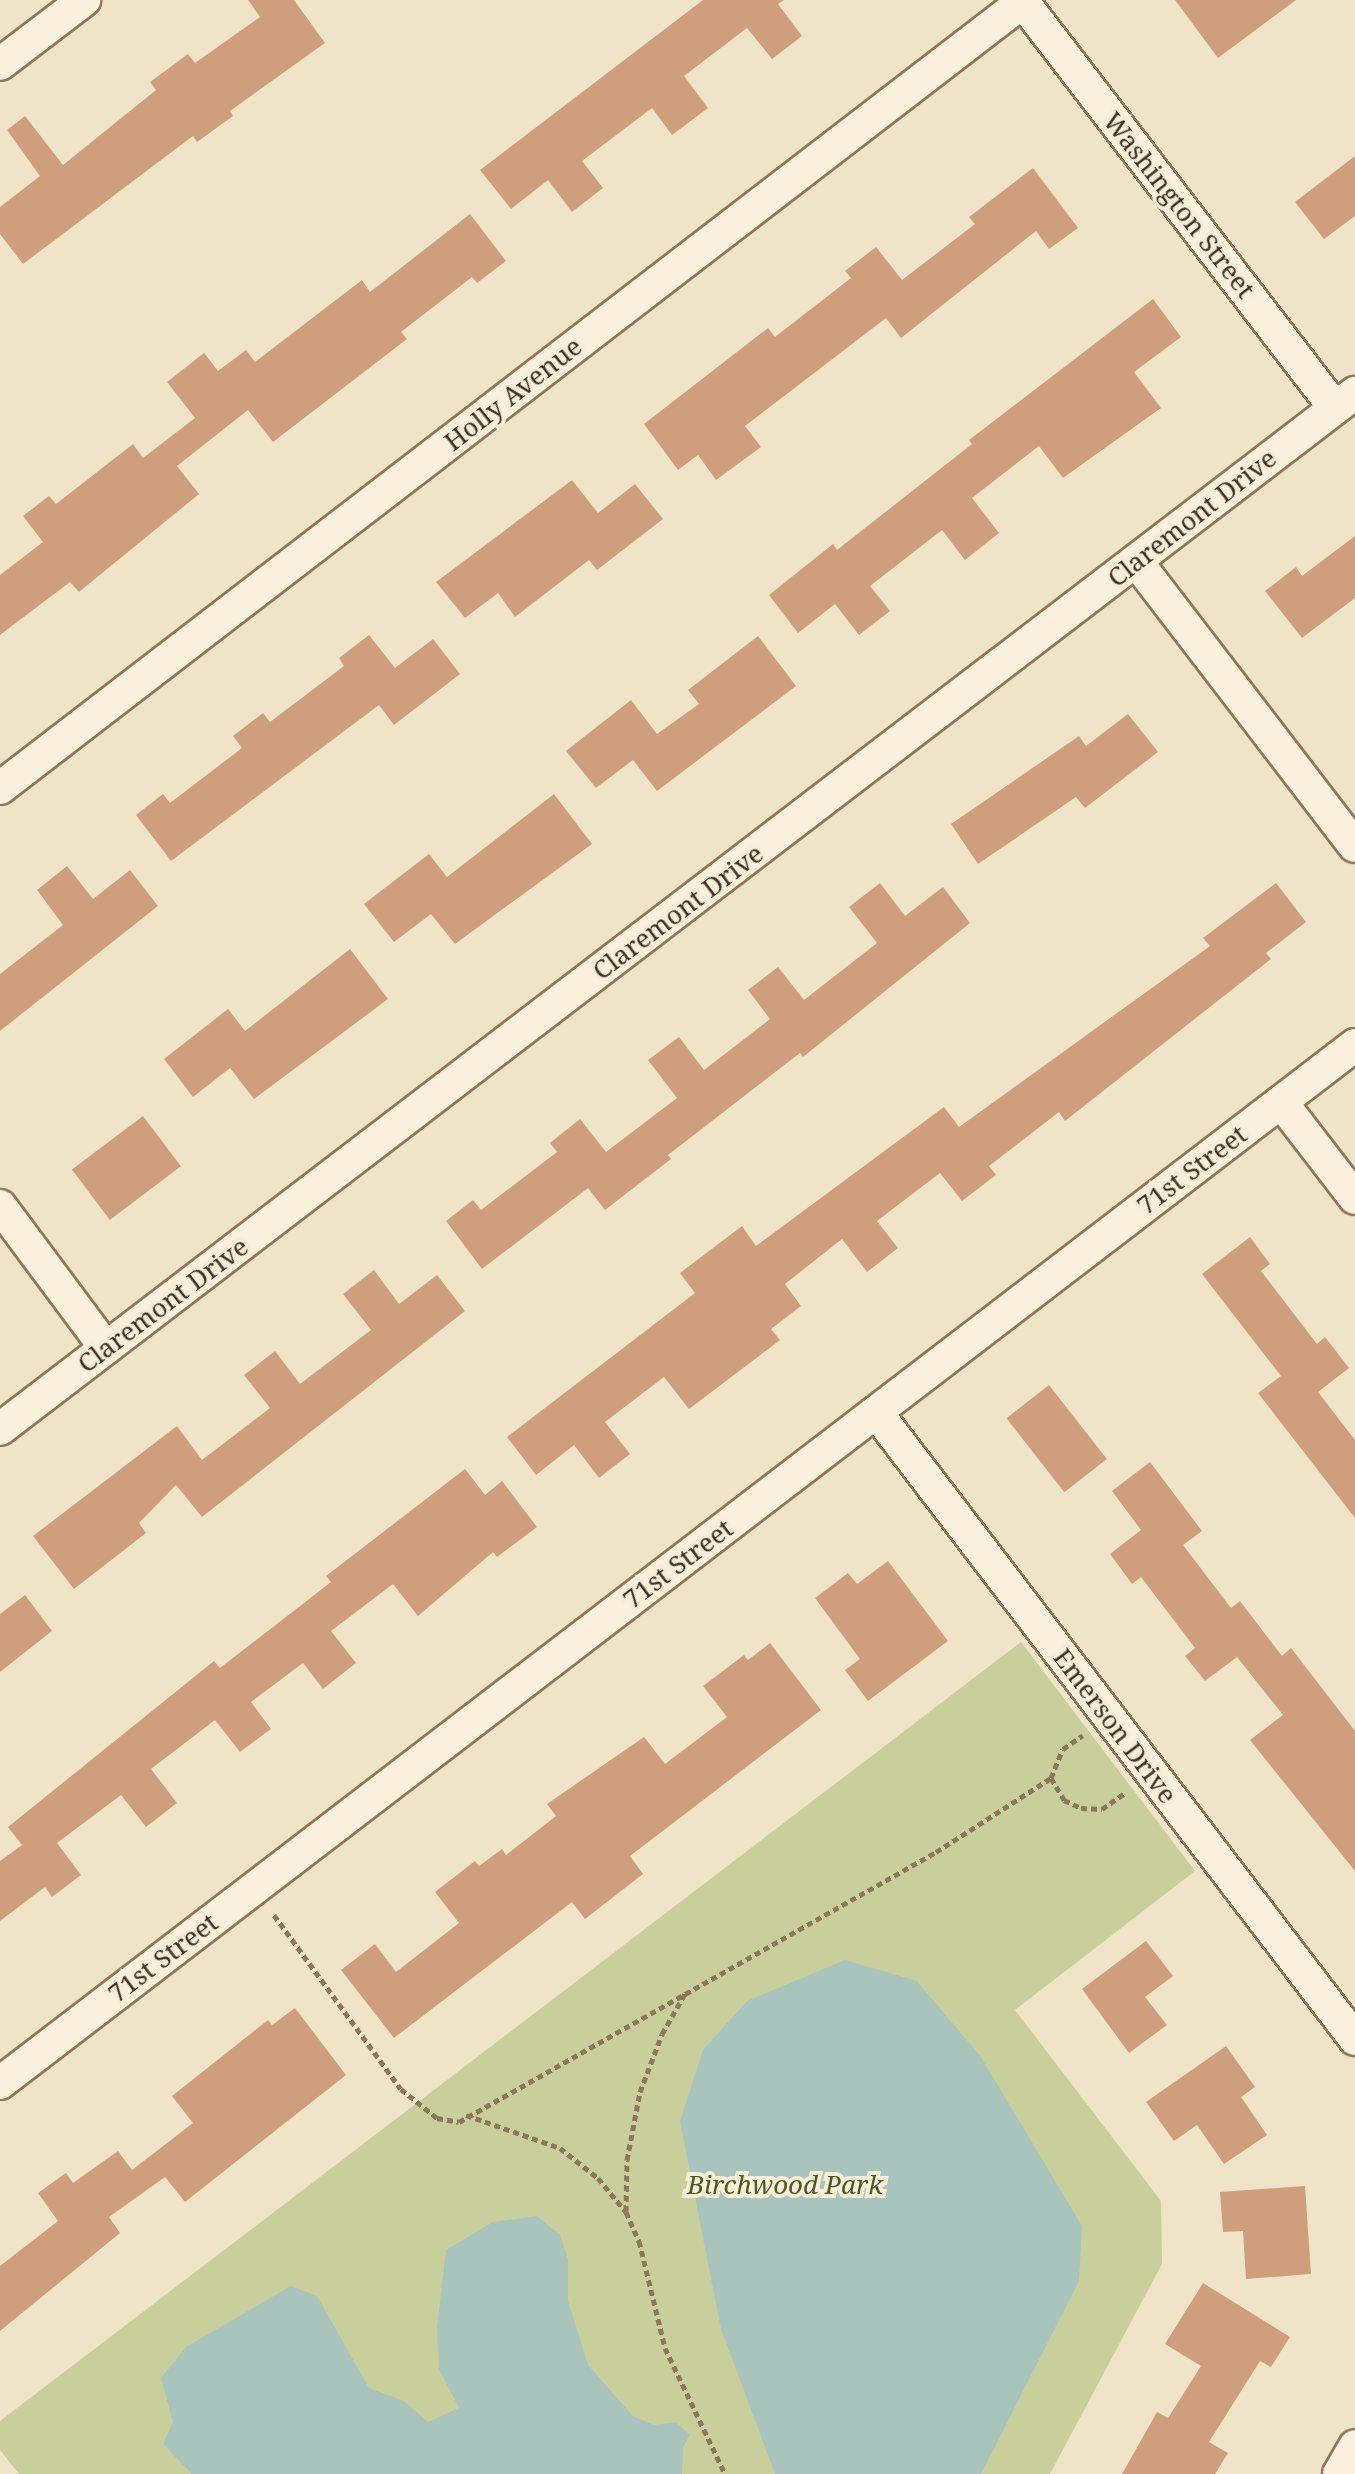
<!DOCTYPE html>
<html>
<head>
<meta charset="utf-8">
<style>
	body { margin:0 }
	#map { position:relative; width:1355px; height:2474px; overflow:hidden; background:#f0e4c8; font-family:"Noto Serif",serif }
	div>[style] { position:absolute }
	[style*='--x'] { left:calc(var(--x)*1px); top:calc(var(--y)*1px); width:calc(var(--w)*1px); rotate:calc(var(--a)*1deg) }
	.green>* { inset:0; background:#c9cf9b }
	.water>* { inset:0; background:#a9c4bc }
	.building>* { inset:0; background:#cf9f7d; transform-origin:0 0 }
	.path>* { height:5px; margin-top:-2.5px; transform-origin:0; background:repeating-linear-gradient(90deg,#8d765c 0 6px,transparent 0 10px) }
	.roads { filter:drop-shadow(2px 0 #8d765c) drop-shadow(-2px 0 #8d765c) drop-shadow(0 2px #8d765c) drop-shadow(0 -2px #8d765c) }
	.street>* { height:32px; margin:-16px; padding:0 16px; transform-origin:16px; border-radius:16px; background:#faf1dc }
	span { translate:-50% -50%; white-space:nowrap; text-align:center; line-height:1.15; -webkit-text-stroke:8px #f7eed8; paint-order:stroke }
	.street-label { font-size:26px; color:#3d2e20 }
	.park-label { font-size:26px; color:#4d5a26; font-style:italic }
</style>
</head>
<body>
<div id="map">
	<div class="green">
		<div style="clip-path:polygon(1021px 1642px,1195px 1871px,1015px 2010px,1161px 2201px,1162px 2264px,1050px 2474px,19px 2474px,0 2450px,0 2421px)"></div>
	</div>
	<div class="water">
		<div style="clip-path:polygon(845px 1960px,917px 1981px,981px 2057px,1082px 2226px,1079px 2281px,981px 2474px,775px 2474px,721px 2329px,680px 2121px,703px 2050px,747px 2001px)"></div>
		<div style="clip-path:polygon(537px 2216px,560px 2235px,568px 2259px,568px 2301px,588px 2365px,633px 2416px,654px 2425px,676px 2422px,690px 2435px,683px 2447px,682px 2474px,192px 2474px,163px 2444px,173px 2422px,161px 2378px,186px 2347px,291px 2286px,317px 2296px,369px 2388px,404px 2401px,428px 2422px,459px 2408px,439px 2369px,437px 2327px,446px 2250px,493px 2222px)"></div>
	</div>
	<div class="building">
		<div style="clip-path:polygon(248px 0,294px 0,325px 43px,230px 111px,233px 116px,197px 142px,193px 136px,23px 264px,0 234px,0 207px,40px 176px,7px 130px,25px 116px,63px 165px,156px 90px,150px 82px,188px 54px,195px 63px,260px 17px)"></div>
		<div style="clip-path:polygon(703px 0,784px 0,778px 4px,802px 36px,772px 59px,747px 28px,684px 76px,708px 108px,672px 135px,652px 108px,582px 161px,603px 188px,572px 212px,548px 180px,511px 209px,480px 170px)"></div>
		<div style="clip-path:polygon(1175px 0,1296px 0,1218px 58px)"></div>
		<div style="clip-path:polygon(1355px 156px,1355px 216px,1324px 239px,1295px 202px)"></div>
		<div style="clip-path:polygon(1033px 168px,1078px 228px,1049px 249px,1036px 231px,901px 338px,886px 318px,745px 426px,761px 447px,716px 480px,698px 455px,678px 470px,644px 424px,768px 328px,775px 337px,851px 278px,845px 271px,876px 247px,902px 280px,975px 224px,969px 217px)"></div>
		<div style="clip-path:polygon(470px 214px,506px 261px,477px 283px,472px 277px,401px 332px,407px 339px,273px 442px,248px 410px,177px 466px,199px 494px,79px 592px,70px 582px,0 635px,0 575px,43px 542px,23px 516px,49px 496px,56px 504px,133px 444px,143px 458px,195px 418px,167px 382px,204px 353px,218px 371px,246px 350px,255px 362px,362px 280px,370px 292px)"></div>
		<div style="clip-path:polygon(1153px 299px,1181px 337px,1134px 372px,1161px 408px,1063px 478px,1039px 446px,972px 498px,999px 533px,965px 560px,942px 530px,870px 586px,890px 611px,859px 635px,835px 604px,798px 633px,769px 595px,833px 544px,837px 550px,972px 444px,969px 440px)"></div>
		<div style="clip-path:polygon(572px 480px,598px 513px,635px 484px,663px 519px,597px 570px,589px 560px,515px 617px,498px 593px,465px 618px,436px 582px)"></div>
		<div style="clip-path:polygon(1355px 536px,1355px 598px,1302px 638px,1265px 591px,1296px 567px,1302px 576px)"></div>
		<div style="clip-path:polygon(369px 635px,395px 668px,433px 639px,460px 674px,394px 725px,379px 705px,171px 861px,136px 815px,163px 794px,170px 803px,242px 748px,233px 736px,263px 713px,270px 722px,344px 666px,339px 658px)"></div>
		<div style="clip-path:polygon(758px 636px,796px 686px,657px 791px,633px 760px,596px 788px,566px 751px,631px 700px,657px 734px,699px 704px,688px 690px)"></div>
		<div style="clip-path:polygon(1128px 714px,1158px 752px,1085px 808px,1076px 797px,978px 864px,951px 824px,1079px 736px,1086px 746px)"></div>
		<div style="clip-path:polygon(554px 794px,592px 844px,455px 944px,431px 914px,394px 942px,364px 904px,429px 854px,447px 877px)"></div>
		<div style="clip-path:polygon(67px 866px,93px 899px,130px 870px,158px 906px,0 1031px,0 974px,63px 925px,37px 890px)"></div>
		<div style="clip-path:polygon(880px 883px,905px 916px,943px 887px,970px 923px,803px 1057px,800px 1053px,668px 1155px,671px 1159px,605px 1210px,588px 1188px,482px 1269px,446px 1221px,473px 1200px,481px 1210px,557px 1152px,550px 1143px,580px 1119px,606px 1152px,677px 1098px,648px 1060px,679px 1037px,704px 1070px,770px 1019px,748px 990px,778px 967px,804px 1000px,877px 943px,849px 907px)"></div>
		<div style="clip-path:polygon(1276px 883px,1306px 922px,1266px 953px,1271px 959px,1065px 1121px,1059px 1112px,989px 1166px,996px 1175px,962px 1201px,940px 1173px,877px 1221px,898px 1248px,867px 1272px,842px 1239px,785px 1284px,801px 1306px,771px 1329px,780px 1340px,689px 1409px,664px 1377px,605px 1422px,630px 1454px,599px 1478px,574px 1445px,536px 1475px,507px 1437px,695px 1293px,680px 1273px,742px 1226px,756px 1246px,944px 1107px,959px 1127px,1210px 946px,1203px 938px)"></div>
		<div style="clip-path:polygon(350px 949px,388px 999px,254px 1099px,230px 1068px,193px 1097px,164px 1059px,228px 1009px,245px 1031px)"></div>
		<div style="left:143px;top:1116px;width:63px;height:89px;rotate:53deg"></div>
		<div style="clip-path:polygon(1250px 1237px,1270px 1264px,1261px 1271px,1317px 1344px,1325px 1337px,1349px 1368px,1318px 1392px,1355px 1440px,1355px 1518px,1258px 1393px,1281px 1376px,1202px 1274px)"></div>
		<div style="clip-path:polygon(374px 1270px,399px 1304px,437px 1275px,465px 1311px,202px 1517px,176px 1485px,139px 1523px,146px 1533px,74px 1589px,33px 1536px,177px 1426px,202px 1460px,270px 1408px,244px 1375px,275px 1351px,300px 1384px,371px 1330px,343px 1294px)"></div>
		<div style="left:1049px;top:1385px;width:94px;height:54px;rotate:52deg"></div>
		<div style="clip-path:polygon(1150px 1462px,1202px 1531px,1183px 1545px,1231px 1608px,1240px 1601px,1282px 1656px,1291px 1648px,1355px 1731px,1355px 1871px,1250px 1740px,1283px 1715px,1237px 1657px,1205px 1681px,1185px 1656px,1195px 1648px,1141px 1577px,1132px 1584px,1110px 1554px,1141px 1530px,1112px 1491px)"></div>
		<div style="clip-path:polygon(465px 1469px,485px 1495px,502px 1481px,537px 1527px,497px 1557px,493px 1552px,418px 1616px,393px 1584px,331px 1631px,356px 1663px,323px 1689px,303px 1663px,251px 1702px,271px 1729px,240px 1752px,215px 1720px,151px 1769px,177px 1803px,146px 1827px,121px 1795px,57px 1843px,81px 1875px,52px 1897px,45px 1887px,0 1921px,0 1861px,22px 1845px,8px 1827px,214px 1661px,220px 1668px,331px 1582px,326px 1576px)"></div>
		<div style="clip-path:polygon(888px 1561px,948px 1641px,868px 1701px,845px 1670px,860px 1659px,815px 1598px,848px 1573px,857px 1584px)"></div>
		<div style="clip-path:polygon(25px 1595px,52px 1631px,0 1672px,0 1614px)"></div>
		<div style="clip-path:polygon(770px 1643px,821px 1710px,630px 1856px,643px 1874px,585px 1919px,572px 1902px,394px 2038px,341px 1970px,375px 1944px,396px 1972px,459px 1923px,435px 1892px,475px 1861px,479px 1866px,502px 1849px,506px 1855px,556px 1816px,547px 1804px,644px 1737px,665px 1764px,727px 1717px,703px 1686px,744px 1655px,748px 1660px)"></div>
		<div style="clip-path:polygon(1146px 1941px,1173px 1976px,1145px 1997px,1167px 2025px,1129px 2053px,1082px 1989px)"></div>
		<div style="clip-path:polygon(295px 2008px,346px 2075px,185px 2202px,165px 2177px,109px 2217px,120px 2233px,0 2331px,0 2266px,58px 2221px,38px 2193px,66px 2173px,73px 2183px,118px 2151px,132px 2170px,193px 2123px,172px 2096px,268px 2020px,272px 2025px)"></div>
		<div style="clip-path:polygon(1226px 2046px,1255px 2087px,1241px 2097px,1267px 2135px,1224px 2164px,1197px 2125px,1174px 2141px,1146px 2102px)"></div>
		<div style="clip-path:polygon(1305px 2186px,1311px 2274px,1246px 2279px,1243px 2231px,1223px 2232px,1220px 2192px)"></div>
		<div style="clip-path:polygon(1203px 2283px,1290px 2337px,1271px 2367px,1260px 2361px,1209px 2442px,1228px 2453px,1215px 2474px,1122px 2474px,1157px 2412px,1168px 2418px,1201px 2366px,1165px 2344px)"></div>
	</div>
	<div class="path">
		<div style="--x:1051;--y:1778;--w:26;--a:59"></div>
		<div style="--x:1064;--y:1800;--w:19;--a:25"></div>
		<div style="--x:1081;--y:1808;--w:21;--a:3"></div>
		<div style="--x:1102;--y:1809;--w:29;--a:-35"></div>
		<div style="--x:274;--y:1915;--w:215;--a:53.9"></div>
		<div style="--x:401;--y:2089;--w:46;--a:38.9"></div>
		<div style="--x:437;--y:2118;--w:22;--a:10"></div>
		<div style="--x:459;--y:2122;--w:548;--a:-29.51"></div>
		<div style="--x:936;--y:1852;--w:137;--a:-32.8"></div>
		<div style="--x:1051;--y:1778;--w:31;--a:-68"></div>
		<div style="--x:1063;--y:1749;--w:24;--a:-35"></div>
		<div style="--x:466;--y:2115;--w:100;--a:19.3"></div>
		<div style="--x:560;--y:2148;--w:48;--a:38.3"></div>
		<div style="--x:598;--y:2178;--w:44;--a:50.5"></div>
		<div style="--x:626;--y:2212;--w:32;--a:66"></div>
		<div style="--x:639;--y:2241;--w:110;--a:76.3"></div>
		<div style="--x:665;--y:2348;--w:140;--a:64.5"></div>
		<div style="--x:626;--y:2211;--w:51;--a:-88.9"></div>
		<div style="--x:627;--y:2160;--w:69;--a:-79.2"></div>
		<div style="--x:640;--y:2092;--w:62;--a:-69.2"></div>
		<div style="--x:662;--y:2034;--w:48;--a:-60.3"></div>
	</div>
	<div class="roads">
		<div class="street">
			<div style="--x:1023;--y:2;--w:512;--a:52.46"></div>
			<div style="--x:0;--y:64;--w:106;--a:-37.3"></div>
			<div style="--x:1136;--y:561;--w:359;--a:52.5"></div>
			<div style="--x:0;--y:788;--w:1293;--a:-37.55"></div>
			<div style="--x:1281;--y:1102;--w:121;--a:52.4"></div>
			<div style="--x:0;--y:1206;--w:177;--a:53.3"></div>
			<div style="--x:876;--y:1412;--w:789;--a:52.62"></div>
			<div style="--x:0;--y:1429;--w:1706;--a:-37.4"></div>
			<div style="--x:0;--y:2083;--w:1707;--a:-37.45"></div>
			<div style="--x:1339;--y:2474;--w:32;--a:-60"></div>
		</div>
	</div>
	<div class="street-label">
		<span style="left:1179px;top:205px;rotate:52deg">Washington Street</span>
		<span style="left:513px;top:394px;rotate:-38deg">Holly Avenue</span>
		<span style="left:1192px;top:518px;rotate:-38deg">Claremont Drive</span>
		<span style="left:678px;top:912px;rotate:-37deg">Claremont Drive</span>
		<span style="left:1192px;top:1170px;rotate:-37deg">71st Street</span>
		<span style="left:163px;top:1305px;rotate:-37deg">Claremont Drive</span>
		<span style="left:678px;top:1564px;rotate:-37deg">71st Street</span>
		<span style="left:1115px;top:1726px;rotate:53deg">Emerson Drive</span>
		<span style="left:163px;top:1958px;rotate:-37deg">71st Street</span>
	</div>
	<div class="park-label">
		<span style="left:785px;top:2185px">Birchwood Park</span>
	</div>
</div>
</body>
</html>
